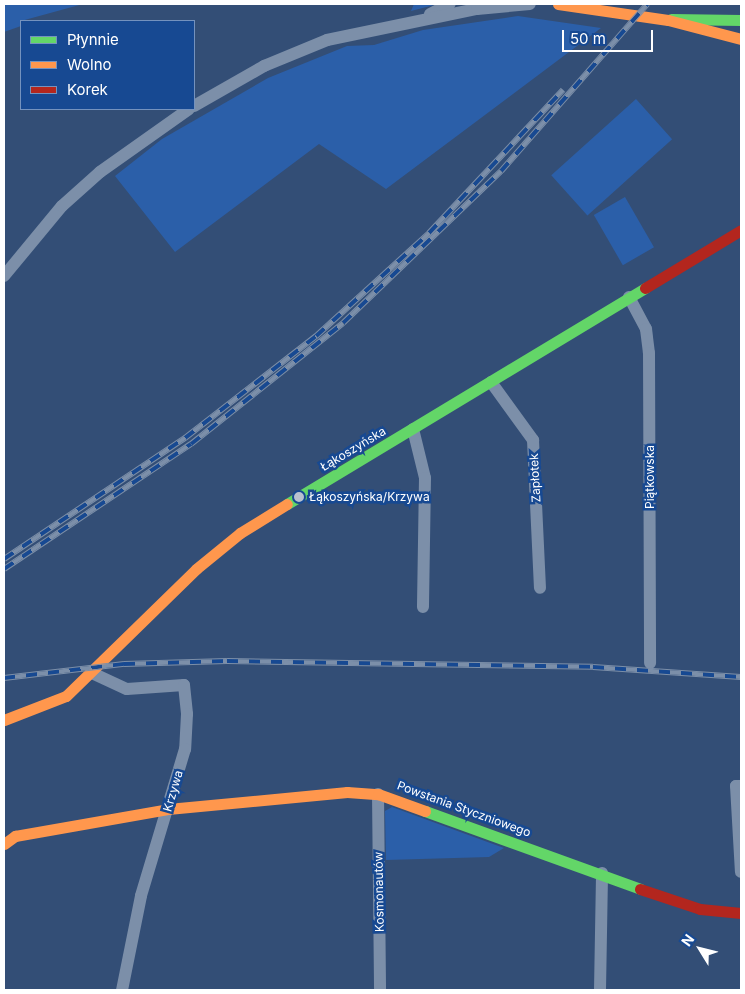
<!DOCTYPE html>
<html>
<head>
<meta charset="utf-8">
<style>
	body { margin:0 }
	#map { position:relative; width:745px; height:994px; overflow:hidden; background:#334e76; font-family:Inter,sans-serif }
	div>[style] { position:absolute }
	[style*='--x'] { left:calc(var(--x)*1px); top:calc(var(--y)*1px); width:calc(var(--w)*1px); rotate:calc(var(--a)*1deg) }
	.green>* { inset:0; background:#2b5fa9; transform-origin:0 0 }
	.street>* { height:12px; margin:-6px; padding:0 6px; transform-origin:6px; border-radius:6px; background:#7c8fa9 }
	.fast>* { height:11px; margin:-5.5px; padding:0 5.5px; transform-origin:5.5px; border-radius:5.5px; background:#63d668 }
	.slow>* { height:11px; margin:-5.5px; padding:0 5.5px; transform-origin:5.5px; border-radius:5.5px; background:#ff974d }
	.jam>* { height:11px; margin:-5.5px; padding:0 5.5px; transform-origin:5.5px; border-radius:5.5px; background:#b3261e }
	.rail>* { height:5.5px; margin-top:-2.75px; transform-origin:0; background:repeating-linear-gradient(90deg,#174992 0 11px,#7c8fa9 0 22px); box-sizing:border-box; border-block:1px solid #7c8fa9 }
	.dots>* { width:14px; height:14px; translate:-50% -50%; box-sizing:border-box; border:2px solid #174992; border-radius:50% }
	span { translate:-50% -50%; white-space:nowrap; text-align:center; line-height:1.15; -webkit-text-stroke:5px #174992; paint-order:stroke }
	.street-label { font-size:12px; color:#fff }
	.poi-label { font-size:12px; color:#fff }
	.left { translate:0 -50%; text-align:left }
	.frame { position:absolute; inset:0; border:5px solid #fff; pointer-events:none }
	.legend { position:absolute; left:20px; top:20px; width:175px; height:90px; box-sizing:border-box; background:#174992; border:1px solid #7492be; margin:0; padding:6px 9px; list-style:none; font-size:15px; color:#fff }
	.legend li { display:flex; align-items:center; gap:10px; height:25px }
	.legend b { width:25px; border:1px solid #7492be }
	.north { position:absolute; left:675px; top:924px; width:50px; height:50px; -webkit-text-stroke:4px #174992; paint-order:stroke; rotate:306deg; font-size:14px; font-weight:700; line-height:20px; text-align:center; color:#fff }
	.north::after { content:''; display:block; margin:auto; width:18px; height:22px; background:#fff; clip-path:polygon(50% 0,100% 100%,50% 72%,0 100%) }
	.scale { position:absolute; left:562px; top:30px; width:91px; height:22px; box-sizing:border-box; border:2px solid #fff; border-top:0; padding-left:6px; font-size:15px; line-height:18px; white-space:nowrap; color:#fff; -webkit-text-stroke:4px #174992; paint-order:stroke }
</style>
</head>
<body>
<div id="map">
	<div class="green">
		<div style="clip-path:polygon(4px 4px,83px 4px,21px 21px,21px 26px,4px 32px)"></div>
		<div style="clip-path:polygon(414px 4px,438px 4px,411px 11px)"></div>
		<div style="clip-path:polygon(518px 16px,601px 28px,386px 189px,319px 144px,175px 252px,115px 176px,162px 139px,268px 78px,347px 46px,374px 45px,423px 30px)"></div>
		<div style="left:636px;top:99px;width:54px;height:114px;rotate:48deg"></div>
		<div style="left:625px;top:197px;width:58px;height:36px;rotate:60deg"></div>
		<div style="clip-path:polygon(392px 807px,504px 848px,489px 857px,386px 860px,385px 811px)"></div>
	</div>
	<div class="street">
		<div style="--x:430;--y:14;--w:22;--a:-27"></div>
		<div style="--x:194;--y:106;--w:81;--a:-29.7"></div>
		<div style="--x:264;--y:66;--w:68;--a:-22.4"></div>
		<div style="--x:327;--y:40;--w:153;--a:-11.7"></div>
		<div style="--x:477;--y:9;--w:53;--a:-5.4"></div>
		<div style="--x:4;--y:276;--w:91;--a:-50.4"></div>
		<div style="--x:62;--y:206;--w:51;--a:-41.8"></div>
		<div style="--x:100;--y:172;--w:109;--a:-35.3"></div>
		<div style="--x:629;--y:297;--w:36;--a:62"></div>
		<div style="--x:646;--y:329;--w:24;--a:83"></div>
		<div style="--x:649;--y:353;--w:310;--a:89.8"></div>
		<div style="--x:491;--y:382;--w:72;--a:54.1"></div>
		<div style="--x:533;--y:440;--w:148;--a:87.3"></div>
		<div style="--x:413;--y:429;--w:50;--a:76.2"></div>
		<div style="--x:425;--y:478;--w:129;--a:90.9"></div>
		<div style="--x:92;--y:673;--w:38;--a:25"></div>
		<div style="--x:127;--y:689;--w:57;--a:-4"></div>
		<div style="--x:184;--y:685;--w:29;--a:84"></div>
		<div style="--x:187;--y:714;--w:35;--a:93"></div>
		<div style="--x:185;--y:749;--w:153;--a:106.7"></div>
		<div style="--x:141;--y:896;--w:96;--a:101.4"></div>
		<div style="--x:741;--y:786;--w:5;--a:180"></div>
		<div style="--x:736;--y:786;--w:86;--a:86.7"></div>
		<div style="--x:378;--y:794;--w:196;--a:89.4"></div>
		<div style="--x:600;--y:990;--w:117;--a:-89"></div>
	</div>
	<div class="fast">
		<div style="--x:671;--y:19;--w:70;--a:0.8"></div>
		<div style="--x:287;--y:504;--w:418;--a:-31.1"></div>
		<div style="--x:425;--y:811;--w:229;--a:19.9"></div>
	</div>
	<div class="slow">
		<div style="--x:558;--y:4;--w:111;--a:8.3"></div>
		<div style="--x:668;--y:20;--w:75;--a:14.6"></div>
		<div style="--x:4;--y:720;--w:66;--a:-21.2"></div>
		<div style="--x:66;--y:696;--w:182;--a:-44.3"></div>
		<div style="--x:196;--y:569;--w:57;--a:-39.3"></div>
		<div style="--x:240;--y:533;--w:55;--a:-31.7"></div>
		<div style="--x:4;--y:844;--w:14;--a:-36"></div>
		<div style="--x:15;--y:836;--w:155;--a:-10"></div>
		<div style="--x:168;--y:809;--w:180;--a:-5.4"></div>
		<div style="--x:347;--y:792;--w:31;--a:4"></div>
		<div style="--x:378;--y:794;--w:50;--a:19.9"></div>
	</div>
	<div class="jam">
		<div style="--x:645;--y:288;--w:112;--a:-31.1"></div>
		<div style="--x:640;--y:889;--w:63;--a:18.4"></div>
		<div style="--x:700;--y:909;--w:41;--a:5.6"></div>
	</div>
	<div class="rail">
		<div style="--x:4;--y:559;--w:218;--a:-33.8"></div>
		<div style="--x:185;--y:438;--w:166;--a:-37.9"></div>
		<div style="--x:316;--y:336;--w:153;--a:-42.3"></div>
		<div style="--x:429;--y:233;--w:196;--a:-46.9"></div>
		<div style="--x:4;--y:569;--w:225;--a:-33.8"></div>
		<div style="--x:191;--y:444;--w:194;--a:-38.5"></div>
		<div style="--x:343;--y:323;--w:219;--a:-43.9"></div>
		<div style="--x:501;--y:171;--w:222;--a:-48.8"></div>
		<div style="--x:4;--y:678;--w:121;--a:-6.7"></div>
		<div style="--x:124;--y:664;--w:103;--a:-1.7"></div>
		<div style="--x:227;--y:661;--w:366;--a:0.9"></div>
		<div style="--x:593;--y:667;--w:148;--a:3.9"></div>
	</div>
	<div class="dots">
		<div style="left:299px;top:497px;background:#b8c1cf"></div>
	</div>
	<div class="street-label">
		<span style="left:353px;top:449px;rotate:-31deg">Łąkoszyńska</span>
		<span style="left:650px;top:477px;rotate:-90deg">Piątkowska</span>
		<span style="left:535px;top:478px;rotate:-93deg">Zapłotek</span>
		<span style="left:173px;top:791px;rotate:-74deg">Krzywa</span>
		<span style="left:464px;top:809px;rotate:20deg">Powstania Styczniowego</span>
		<span style="left:379px;top:892px;rotate:-91deg">Kosmonautów</span>
	</div>
	<div class="poi-label">
		<span class="left" style="left:309px;top:497px">Łąkoszyńska/Krzywa</span>
	</div>
	<div class="frame"></div>
	<ul class="legend">
	<li><b style="height:6px;background:#63d668"></b>Płynnie</li>
	<li><b style="height:6px;background:#ff974d"></b>Wolno</li>
	<li><b style="height:6px;background:#b3261e"></b>Korek</li>
	</ul>
	<div class="north">N</div>
	<div class="scale">50 m</div>
</div>
</body>
</html>
